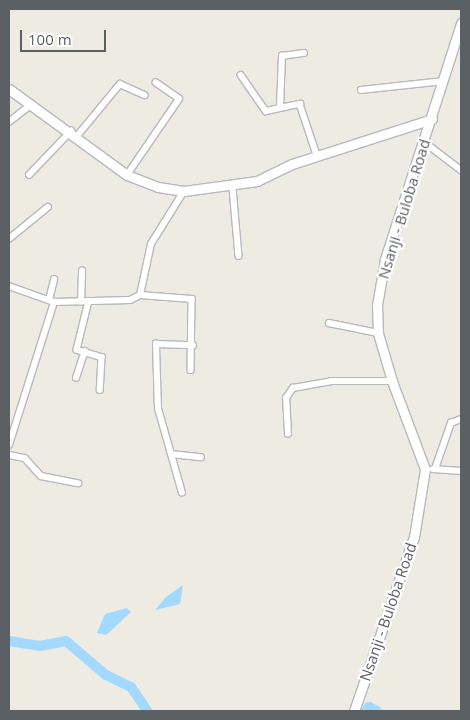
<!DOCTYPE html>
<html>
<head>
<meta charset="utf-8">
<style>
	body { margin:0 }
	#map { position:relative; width:470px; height:720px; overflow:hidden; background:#eeebe3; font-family:"Open Sans",sans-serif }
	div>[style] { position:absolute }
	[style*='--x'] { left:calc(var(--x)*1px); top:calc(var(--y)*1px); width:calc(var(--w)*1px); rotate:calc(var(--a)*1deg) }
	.water>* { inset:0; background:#a3d9ff }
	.river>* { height:10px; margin:-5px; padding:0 5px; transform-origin:5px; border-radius:5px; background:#a3d9ff }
	.roads { filter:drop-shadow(1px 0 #b6b9be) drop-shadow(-1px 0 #b6b9be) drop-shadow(0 1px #b6b9be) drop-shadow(0 -1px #b6b9be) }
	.street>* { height:5.5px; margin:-2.75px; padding:0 2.75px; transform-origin:2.75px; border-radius:2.75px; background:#fff }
	.secondary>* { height:9px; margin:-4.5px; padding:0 4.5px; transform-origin:4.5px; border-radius:4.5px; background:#fff }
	span { translate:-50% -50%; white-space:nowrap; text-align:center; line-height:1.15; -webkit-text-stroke:4.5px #fff; paint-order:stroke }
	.street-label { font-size:15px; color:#5b6064 }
	.frame { position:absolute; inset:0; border:10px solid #5b6064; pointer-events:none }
	.scale { position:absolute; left:20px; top:30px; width:86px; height:22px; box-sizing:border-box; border:2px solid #5b6064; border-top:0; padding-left:6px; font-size:15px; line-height:18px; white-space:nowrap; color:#5b6064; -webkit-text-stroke:4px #fff; paint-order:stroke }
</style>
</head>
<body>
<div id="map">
	<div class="water">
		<div style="clip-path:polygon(183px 585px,180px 604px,155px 610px,166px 597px)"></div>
		<div style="clip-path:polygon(127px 608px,131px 612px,113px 629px,106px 635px,97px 633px,105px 614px)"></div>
	</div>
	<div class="river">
		<div style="--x:9;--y:641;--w:31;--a:9"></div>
		<div style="--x:40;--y:646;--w:26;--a:-11"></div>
		<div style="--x:66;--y:641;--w:52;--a:40.4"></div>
		<div style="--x:106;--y:675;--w:28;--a:26"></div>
		<div style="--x:131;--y:687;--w:29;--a:56"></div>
		<div style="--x:366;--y:711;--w:5;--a:-53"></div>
		<div style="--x:369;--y:707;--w:9;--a:27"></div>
	</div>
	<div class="roads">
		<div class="street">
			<div style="--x:241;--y:75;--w:44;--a:55.2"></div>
			<div style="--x:266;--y:111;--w:35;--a:-12"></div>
			<div style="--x:300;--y:104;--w:54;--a:71.6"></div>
			<div style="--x:361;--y:90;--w:83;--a:-6.2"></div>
			<div style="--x:280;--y:106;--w:50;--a:-87.7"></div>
			<div style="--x:282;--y:56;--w:22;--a:-8"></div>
			<div style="--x:9;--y:122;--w:29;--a:-38"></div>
			<div style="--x:78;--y:135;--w:66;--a:-50.5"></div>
			<div style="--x:120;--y:84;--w:27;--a:24"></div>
			<div style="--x:423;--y:141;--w:48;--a:37.3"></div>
			<div style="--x:29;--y:175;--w:61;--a:-46.3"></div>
			<div style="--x:127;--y:175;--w:92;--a:-55.6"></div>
			<div style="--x:179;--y:99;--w:28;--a:-145"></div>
			<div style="--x:233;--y:188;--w:68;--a:85"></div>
			<div style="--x:9;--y:239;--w:50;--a:-39.4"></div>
			<div style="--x:9;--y:286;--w:48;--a:19.6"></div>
			<div style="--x:54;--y:302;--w:76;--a:-1.5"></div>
			<div style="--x:130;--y:300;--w:11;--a:-27"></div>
			<div style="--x:140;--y:295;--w:52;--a:4.4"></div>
			<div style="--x:192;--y:299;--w:71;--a:90.8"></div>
			<div style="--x:140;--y:295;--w:52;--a:-77.8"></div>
			<div style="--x:151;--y:244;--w:62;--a:-58.1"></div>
			<div style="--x:49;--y:300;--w:21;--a:-76"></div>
			<div style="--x:89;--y:301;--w:50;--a:103.8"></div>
			<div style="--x:77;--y:350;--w:26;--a:16"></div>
			<div style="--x:102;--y:357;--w:33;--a:93"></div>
			<div style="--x:81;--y:302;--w:31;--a:-88"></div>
			<div style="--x:329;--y:323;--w:50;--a:11.5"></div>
			<div style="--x:76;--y:378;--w:28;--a:-72"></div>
			<div style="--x:288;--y:434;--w:36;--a:-93"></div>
			<div style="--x:286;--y:398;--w:12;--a:-55"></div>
			<div style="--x:293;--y:388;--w:39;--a:-10"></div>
			<div style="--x:331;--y:381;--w:61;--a:0"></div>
			<div style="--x:9;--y:445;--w:150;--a:-72.5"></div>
			<div style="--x:171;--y:454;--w:30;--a:6"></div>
			<div style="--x:9;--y:455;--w:16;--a:11"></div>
			<div style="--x:25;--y:458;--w:24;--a:48"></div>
			<div style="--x:41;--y:476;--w:38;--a:11"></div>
			<div style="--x:433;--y:469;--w:28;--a:4"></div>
			<div style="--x:435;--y:469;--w:49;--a:-70.8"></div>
			<div style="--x:451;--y:423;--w:11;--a:-22"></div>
			<div style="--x:182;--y:493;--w:87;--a:-105.9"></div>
			<div style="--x:158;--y:409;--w:65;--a:-91.8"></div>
			<div style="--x:156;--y:344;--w:37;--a:2"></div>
		</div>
		<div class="secondary">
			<div style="--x:9;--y:89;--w:146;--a:36.1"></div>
			<div style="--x:127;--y:175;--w:33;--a:21"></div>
			<div style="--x:158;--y:187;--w:26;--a:9"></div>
			<div style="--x:184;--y:191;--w:74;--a:-7.8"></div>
			<div style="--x:257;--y:181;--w:39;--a:-26"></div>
			<div style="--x:292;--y:164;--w:147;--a:-17.8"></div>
			<div style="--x:354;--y:711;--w:184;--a:-71"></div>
			<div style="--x:414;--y:537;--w:69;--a:-80.8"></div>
			<div style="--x:425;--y:469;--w:94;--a:-110.6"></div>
			<div style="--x:392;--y:381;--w:50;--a:-106.3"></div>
			<div style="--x:378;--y:333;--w:28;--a:-92"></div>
			<div style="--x:377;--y:305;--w:47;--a:-80.1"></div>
			<div style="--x:385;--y:259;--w:248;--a:-72.1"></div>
		</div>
	</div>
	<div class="street-label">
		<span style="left:404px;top:209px;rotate:-73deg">Nsanji - Buloba Road</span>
		<span style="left:388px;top:612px;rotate:-71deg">Nsanji - Buloba Road</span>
	</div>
	<div class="frame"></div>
	<div class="scale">100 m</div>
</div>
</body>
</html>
